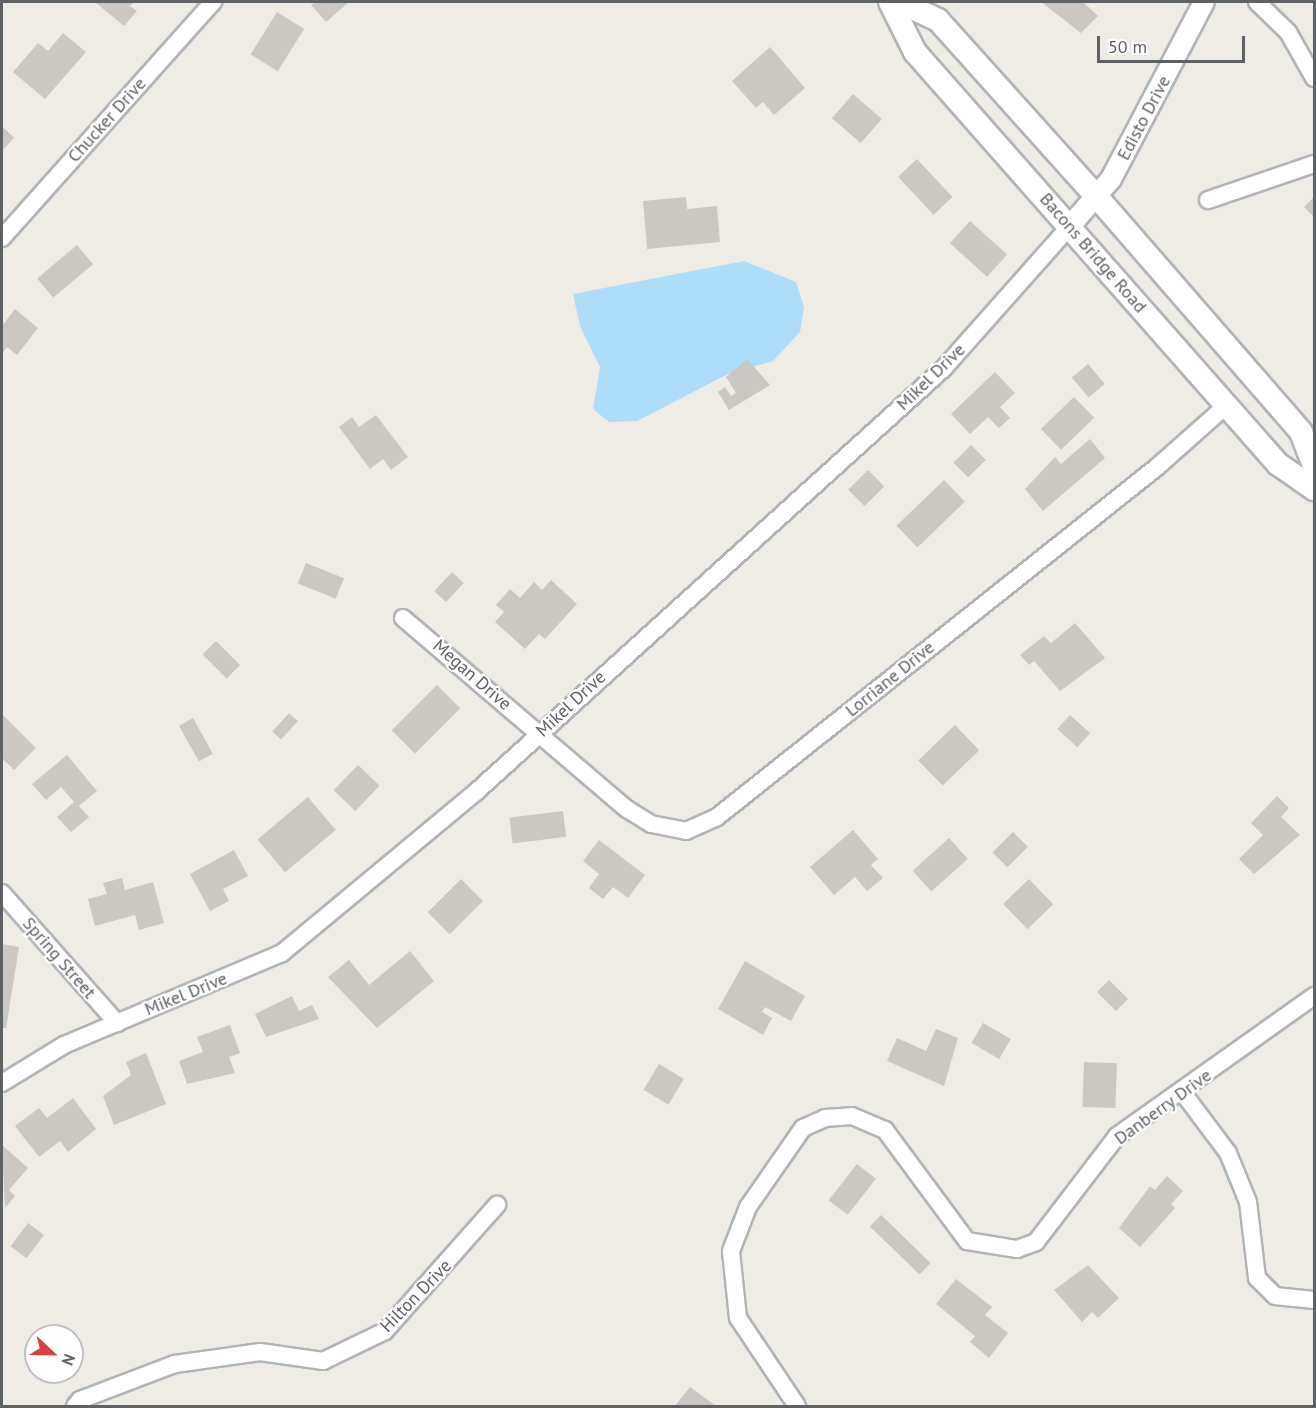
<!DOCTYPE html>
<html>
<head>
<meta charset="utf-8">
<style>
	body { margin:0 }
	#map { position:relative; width:1316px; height:1408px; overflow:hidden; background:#efece6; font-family:"PT Sans",sans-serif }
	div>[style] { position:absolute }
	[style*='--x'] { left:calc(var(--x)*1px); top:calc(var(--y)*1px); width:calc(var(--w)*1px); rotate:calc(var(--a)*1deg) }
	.water>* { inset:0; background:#acdef9 }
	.building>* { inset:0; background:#cbc7c2; transform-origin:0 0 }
	.roads { filter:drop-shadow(2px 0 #b1b4b7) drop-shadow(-2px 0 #b1b4b7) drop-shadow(0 2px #b1b4b7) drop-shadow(0 -2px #b1b4b7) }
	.minor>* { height:16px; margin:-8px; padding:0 8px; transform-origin:8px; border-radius:8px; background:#fff }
	.tertiary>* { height:20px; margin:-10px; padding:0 10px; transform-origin:10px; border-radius:10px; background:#fff }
	.secondary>* { height:22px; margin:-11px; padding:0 11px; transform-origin:11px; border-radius:11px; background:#fff }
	span { translate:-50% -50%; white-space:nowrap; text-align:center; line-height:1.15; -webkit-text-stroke:4.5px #fff; paint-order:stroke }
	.street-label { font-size:18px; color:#5e6265 }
	.frame { position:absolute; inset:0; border:3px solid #5e6265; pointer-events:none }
	.north { position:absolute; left:24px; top:1324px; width:60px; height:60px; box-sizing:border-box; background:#fff; border:2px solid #bfc0c1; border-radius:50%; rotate:112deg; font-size:16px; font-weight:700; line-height:24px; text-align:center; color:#5e6265 }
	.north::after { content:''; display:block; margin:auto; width:21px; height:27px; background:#dd3e40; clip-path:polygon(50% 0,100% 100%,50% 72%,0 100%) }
	.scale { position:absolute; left:1097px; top:36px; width:148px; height:27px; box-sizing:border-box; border:3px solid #5e6265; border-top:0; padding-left:8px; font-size:18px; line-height:21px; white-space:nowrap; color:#5e6265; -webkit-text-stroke:4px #fff; paint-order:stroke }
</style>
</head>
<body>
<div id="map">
	<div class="water">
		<div style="clip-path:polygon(744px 261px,796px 282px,804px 307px,800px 332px,773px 361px,728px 374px,637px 421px,609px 422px,593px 409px,600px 367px,580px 326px,573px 294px)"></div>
	</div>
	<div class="building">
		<div style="clip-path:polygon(95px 2px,134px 2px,130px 6px,137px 11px,124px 26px)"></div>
		<div style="clip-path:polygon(315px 2px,349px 2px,326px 22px,311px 5px)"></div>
		<div style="clip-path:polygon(1041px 2px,1083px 2px,1098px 16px,1081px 33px)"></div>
		<div style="left:277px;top:12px;width:32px;height:50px;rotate:32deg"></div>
		<div style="clip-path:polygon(63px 33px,86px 52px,45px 99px,13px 72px,38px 43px,48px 51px)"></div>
		<div style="clip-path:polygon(770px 47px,805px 88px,774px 115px,763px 102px,756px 108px,732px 81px)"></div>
		<div style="left:853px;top:94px;width:38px;height:32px;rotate:41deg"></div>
		<div style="clip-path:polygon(2px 126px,14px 138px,2px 151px)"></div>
		<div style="left:917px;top:159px;width:52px;height:26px;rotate:47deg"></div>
		<div style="clip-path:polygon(686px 197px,687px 209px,717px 206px,720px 242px,647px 249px,643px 201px)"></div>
		<div style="clip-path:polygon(1314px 197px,1314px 217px,1304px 207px)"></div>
		<div style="left:970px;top:221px;width:50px;height:30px;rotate:42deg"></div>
		<div style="left:77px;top:245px;width:25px;height:52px;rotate:50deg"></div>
		<div style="clip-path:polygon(15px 309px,38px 328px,17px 355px,7px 347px,2px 354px,2px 326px)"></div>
		<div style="clip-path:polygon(747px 359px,770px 385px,729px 410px,718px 392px,725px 387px,731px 396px,736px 393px,726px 377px)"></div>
		<div style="left:1088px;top:364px;width:26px;height:21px;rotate:50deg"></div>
		<div style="clip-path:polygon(995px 372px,1015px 393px,1000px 407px,1010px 418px,999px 428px,988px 417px,970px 434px,951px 414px)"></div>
		<div style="left:1074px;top:397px;width:29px;height:46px;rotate:46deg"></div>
		<div style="clip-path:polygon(376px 415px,408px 457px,391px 470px,383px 459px,370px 469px,339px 427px,352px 417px,359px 427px)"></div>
		<div style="clip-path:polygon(1090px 439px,1105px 458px,1043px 511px,1025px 489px,1055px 457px,1061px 464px)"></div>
		<div style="left:971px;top:445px;width:21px;height:25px;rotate:45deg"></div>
		<div style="left:868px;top:470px;width:23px;height:28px;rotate:45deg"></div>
		<div style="left:944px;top:480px;width:30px;height:66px;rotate:46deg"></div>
		<div style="left:306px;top:563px;width:41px;height:22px;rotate:22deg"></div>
		<div style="left:452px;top:572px;width:16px;height:26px;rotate:43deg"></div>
		<div style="clip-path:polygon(551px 580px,577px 604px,545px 639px,539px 634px,525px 649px,495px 622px,504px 612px,496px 605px,510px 589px,520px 598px,534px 582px,542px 590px)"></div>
		<div style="clip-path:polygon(1075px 623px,1105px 658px,1060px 691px,1034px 661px,1029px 665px,1020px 655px,1044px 636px,1051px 643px)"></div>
		<div style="left:216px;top:641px;width:34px;height:19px;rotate:45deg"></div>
		<div style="left:437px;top:685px;width:33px;height:64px;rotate:45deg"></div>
		<div style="left:289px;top:713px;width:12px;height:25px;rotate:42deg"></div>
		<div style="clip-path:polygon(2px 714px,36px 748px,14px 770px,2px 758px)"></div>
		<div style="left:1070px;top:715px;width:27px;height:19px;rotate:42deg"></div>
		<div style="left:193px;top:718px;width:41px;height:16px;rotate:61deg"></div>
		<div style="left:955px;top:725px;width:35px;height:51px;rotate:46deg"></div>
		<div style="clip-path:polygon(67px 755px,97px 791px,79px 806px,89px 817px,71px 832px,57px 817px,74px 802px,61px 787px,46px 800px,32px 784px)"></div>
		<div style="left:358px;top:765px;width:30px;height:35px;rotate:44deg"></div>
		<div style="clip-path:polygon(1277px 796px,1289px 808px,1281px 817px,1300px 835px,1254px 874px,1239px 859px,1263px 835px,1251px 823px)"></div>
		<div style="left:308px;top:797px;width:43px;height:66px;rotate:50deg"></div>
		<div style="left:563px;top:811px;width:26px;height:54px;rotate:83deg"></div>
		<div style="clip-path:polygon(853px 830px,878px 859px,871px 865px,883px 878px,867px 891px,855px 877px,834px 895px,810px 867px)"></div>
		<div style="left:1013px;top:832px;width:21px;height:29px;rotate:45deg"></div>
		<div style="left:949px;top:838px;width:28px;height:49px;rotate:48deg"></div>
		<div style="clip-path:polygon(599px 840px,645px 875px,628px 898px,613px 887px,603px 899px,589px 888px,599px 874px,583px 861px)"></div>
		<div style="clip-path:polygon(234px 850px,248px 876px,223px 889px,229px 901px,210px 911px,190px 874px)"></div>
		<div style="clip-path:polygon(122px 878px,125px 890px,153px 882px,164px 923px,139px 930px,135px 915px,95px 926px,88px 899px,107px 894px,103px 883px)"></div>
		<div style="left:461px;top:879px;width:31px;height:47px;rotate:45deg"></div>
		<div style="left:1029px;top:879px;width:35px;height:36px;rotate:46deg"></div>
		<div style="clip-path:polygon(2px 944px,19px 947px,6px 1028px,2px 1028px)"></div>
		<div style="clip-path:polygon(410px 951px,434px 981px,377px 1028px,328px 977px,349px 960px,369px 985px)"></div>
		<div style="clip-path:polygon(745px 961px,805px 996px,791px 1021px,765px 1007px,762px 1012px,772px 1018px,763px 1035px,718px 1009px)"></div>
		<div style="left:1109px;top:980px;width:27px;height:17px;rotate:45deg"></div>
		<div style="clip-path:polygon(292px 996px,299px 1011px,312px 1005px,319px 1019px,266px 1037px,255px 1014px)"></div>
		<div style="left:983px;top:1023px;width:32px;height:23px;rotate:30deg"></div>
		<div style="clip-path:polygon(230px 1025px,240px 1053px,229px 1057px,235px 1073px,187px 1084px,179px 1061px,203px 1052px,197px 1037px)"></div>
		<div style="clip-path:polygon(936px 1029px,958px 1038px,944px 1086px,887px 1061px,897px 1038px,926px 1051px)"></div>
		<div style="clip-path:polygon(146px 1053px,166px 1104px,114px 1125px,103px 1096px,131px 1075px,126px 1062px)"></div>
		<div style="left:1084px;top:1062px;width:33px;height:45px;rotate:2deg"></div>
		<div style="left:659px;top:1064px;width:29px;height:30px;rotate:31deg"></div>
		<div style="clip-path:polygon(73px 1098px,96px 1129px,68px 1152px,60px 1141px,39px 1157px,15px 1126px,39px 1108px,47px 1118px)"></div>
		<div style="clip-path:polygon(2px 1145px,28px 1168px,9px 1190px,15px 1196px,5px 1208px)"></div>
		<div style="left:857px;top:1164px;width:24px;height:46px;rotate:38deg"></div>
		<div style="clip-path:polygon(1167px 1176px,1183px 1191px,1171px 1204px,1175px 1208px,1140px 1247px,1119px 1228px,1150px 1186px,1155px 1190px)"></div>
		<div style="left:881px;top:1215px;width:69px;height:16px;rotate:44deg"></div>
		<div style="left:28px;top:1223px;width:20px;height:29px;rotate:37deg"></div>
		<div style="clip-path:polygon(1088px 1265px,1119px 1298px,1098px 1318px,1092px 1312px,1082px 1322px,1054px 1290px)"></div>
		<div style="clip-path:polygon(956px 1279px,992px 1307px,985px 1315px,1008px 1333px,989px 1358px,970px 1342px,975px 1336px,936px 1304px)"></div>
		<div style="clip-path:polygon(690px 1387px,716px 1406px,675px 1406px)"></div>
	</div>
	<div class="roads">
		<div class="minor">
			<div style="--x:1257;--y:2;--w:43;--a:44.1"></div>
			<div style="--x:1288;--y:32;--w:53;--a:60.5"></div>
			<div style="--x:1208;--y:200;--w:112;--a:-18.8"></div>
			<div style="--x:2;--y:238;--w:317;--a:-48.2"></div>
			<div style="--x:403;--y:618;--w:294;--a:40.5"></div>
			<div style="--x:627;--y:809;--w:28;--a:32"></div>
			<div style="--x:651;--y:824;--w:36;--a:11"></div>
			<div style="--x:686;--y:831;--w:34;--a:-24"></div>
			<div style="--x:717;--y:817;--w:562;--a:-38.5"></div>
			<div style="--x:1157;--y:467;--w:95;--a:-41.6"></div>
			<div style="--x:2;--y:893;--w:174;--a:48.5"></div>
			<div style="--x:2;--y:1083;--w:73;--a:-31.5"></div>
			<div style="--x:64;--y:1045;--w:237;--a:-22.9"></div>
			<div style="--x:282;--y:953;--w:254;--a:-39.7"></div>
			<div style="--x:477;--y:791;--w:630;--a:-42.17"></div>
			<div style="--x:944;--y:368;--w:190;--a:-48.4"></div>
			<div style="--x:1183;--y:1093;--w:75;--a:53.1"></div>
			<div style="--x:1228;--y:1153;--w:53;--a:67.8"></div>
			<div style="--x:1248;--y:1202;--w:77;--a:83.2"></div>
			<div style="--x:1257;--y:1278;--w:25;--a:45"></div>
			<div style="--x:1275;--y:1296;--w:39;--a:6"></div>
			<div style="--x:75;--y:1406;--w:8;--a:-50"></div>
			<div style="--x:80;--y:1400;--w:102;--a:-20.8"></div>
			<div style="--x:175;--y:1364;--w:86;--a:-8"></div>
			<div style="--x:260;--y:1352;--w:64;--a:8.1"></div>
			<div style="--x:323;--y:1361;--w:69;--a:-25.8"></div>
			<div style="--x:385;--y:1331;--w:169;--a:-48.4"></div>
			<div style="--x:797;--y:1406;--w:106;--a:-123.8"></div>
			<div style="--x:738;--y:1318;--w:67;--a:-96"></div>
			<div style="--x:731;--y:1251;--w:47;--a:-68.9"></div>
			<div style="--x:748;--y:1207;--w:96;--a:-55.2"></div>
			<div style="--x:803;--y:1128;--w:24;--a:-24"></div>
			<div style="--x:825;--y:1118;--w:27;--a:-4"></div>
			<div style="--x:852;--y:1116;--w:36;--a:23"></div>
			<div style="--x:885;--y:1130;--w:138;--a:53.5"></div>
			<div style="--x:967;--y:1241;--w:51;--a:9.1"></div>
			<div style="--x:1017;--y:1249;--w:20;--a:-20"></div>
			<div style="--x:1036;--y:1242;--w:133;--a:-52.6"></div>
			<div style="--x:1117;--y:1136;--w:242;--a:-35.4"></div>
		</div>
		<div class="tertiary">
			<div style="--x:1070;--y:226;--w:62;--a:-48.9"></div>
			<div style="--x:1111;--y:179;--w:200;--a:-62.3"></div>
		</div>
		<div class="secondary">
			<div style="--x:890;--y:2;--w:56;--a:63.4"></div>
			<div style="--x:915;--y:52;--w:549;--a:48.62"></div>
			<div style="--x:1278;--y:464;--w:44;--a:34.8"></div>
			<div style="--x:900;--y:2;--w:42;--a:25.3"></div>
			<div style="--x:938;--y:20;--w:238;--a:48.1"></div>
			<div style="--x:1097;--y:197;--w:311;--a:49"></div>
			<div style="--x:1301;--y:432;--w:36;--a:69"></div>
		</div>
	</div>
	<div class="street-label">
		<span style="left:1144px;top:118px;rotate:-62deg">Edisto Drive</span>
		<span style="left:107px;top:120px;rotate:-48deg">Chucker Drive</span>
		<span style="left:1093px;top:253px;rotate:49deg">Bacons Bridge Road</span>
		<span style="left:931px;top:377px;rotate:-44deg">Mikel Drive</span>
		<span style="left:472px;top:675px;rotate:41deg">Megan Drive</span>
		<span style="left:890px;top:679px;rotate:-39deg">Lorriane Drive</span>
		<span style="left:571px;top:704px;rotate:-43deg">Mikel Drive</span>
		<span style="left:59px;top:958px;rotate:49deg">Spring Street</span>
		<span style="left:186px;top:994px;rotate:-22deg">Mikel Drive</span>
		<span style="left:1163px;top:1107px;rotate:-36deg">Danberry Drive</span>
		<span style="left:416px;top:1296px;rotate:-46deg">Hilton Drive</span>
	</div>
	<div class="frame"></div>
	<div class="north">N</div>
	<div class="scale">50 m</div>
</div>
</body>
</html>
